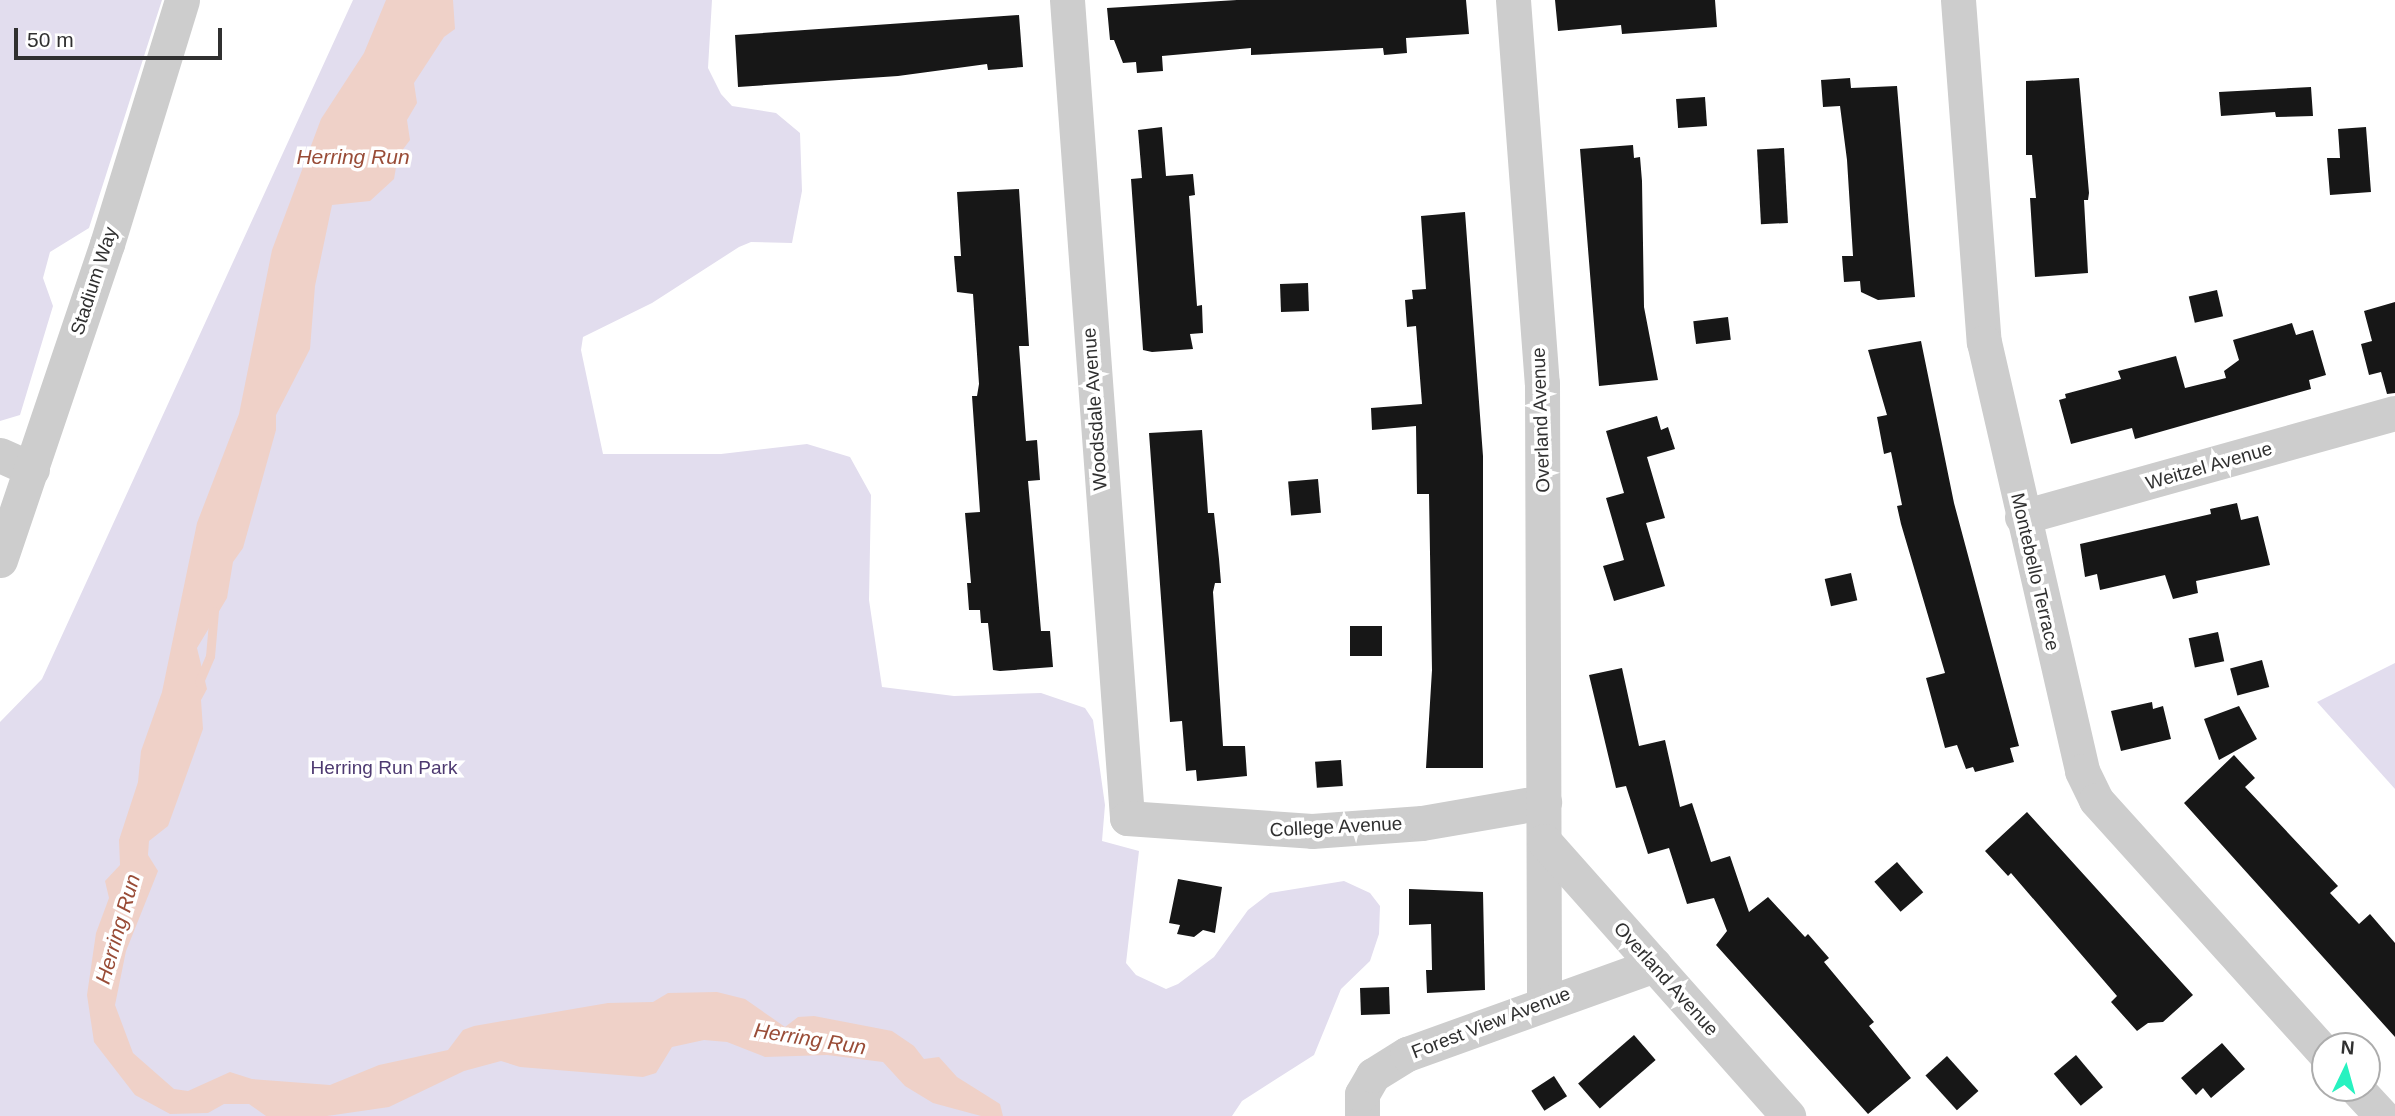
<!DOCTYPE html>
<html>
<head>
<meta charset="utf-8">
<style>
	body { margin:0 }
	#map { position:relative; width:2395px; height:1116px; overflow:hidden; background:#fff; font-family:Helvetica,sans-serif }
	div>[style] { position:absolute }
	[style*='--x'] { left:calc(var(--x)*1px); top:calc(var(--y)*1px); width:calc(var(--w)*1px); rotate:calc(var(--a)*1deg) }
	.green>* { inset:0; background:#e2ddee }
	.water>* { inset:0; background:#efd1c8 }
	.stream>* { height:9px; margin:-4.5px; padding:0 4.5px; transform-origin:4.5px; border-radius:4.5px; background:#efd1c8 }
	.building>* { inset:0; background:#171717; transform-origin:0 0 }
	.minor>* { height:35px; margin:-17.5px; padding:0 17.5px; transform-origin:17.5px; border-radius:17.5px; background:#cdcdcd }
	span { translate:-50% -50%; white-space:nowrap; text-align:center; line-height:1.15; -webkit-text-stroke:7px #fff; paint-order:stroke }
	.street-label { font-size:19px; color:#303030 }
	.park-label { font-size:19px; color:#4d3970 }
	.water-label { font-size:21px; color:#994c37; font-style:italic }
	.north { position:absolute; left:2311px; top:1032px; width:70px; height:70px; box-sizing:border-box; background:#fff; border:2px solid #acacac; border-radius:50%; rotate:5deg; font-size:19px; font-weight:700; line-height:28px; text-align:center; color:#303030 }
	.north::after { content:''; display:block; margin:auto; width:24px; height:32px; background:#27f2c0; clip-path:polygon(50% 0,100% 100%,50% 72%,0 100%) }
	.scale { position:absolute; left:14px; top:28px; width:208px; height:32px; box-sizing:border-box; border:4px solid #303030; border-top:0; padding-left:9px; font-size:21px; line-height:24px; white-space:nowrap; color:#303030; -webkit-text-stroke:5px #fff; paint-order:stroke }
</style>
</head>
<body>
<div id="map">
	<div class="green">
		<div style="clip-path:polygon(0 0,162px 0,89px 228px,50px 252px,43px 278px,53px 306px,20px 415px,0 421px)"></div>
		<div style="clip-path:polygon(353px 0,712px 0,708px 68px,721px 94px,732px 106px,776px 113px,800px 133px,802px 191px,792px 243px,751px 242px,739px 247px,652px 303px,583px 337px,581px 350px,603px 454px,721px 454px,807px 444px,850px 457px,871px 495px,869px 600px,882px 687px,954px 696px,1041px 693px,1085px 708px,1093px 720px,1105px 805px,1102px 841px,1139px 851px,1126px 963px,1136px 975px,1166px 989px,1178px 984px,1214px 957px,1248px 910px,1270px 893px,1344px 881px,1370px 893px,1380px 906px,1379px 934px,1370px 961px,1341px 989px,1314px 1055px,1242px 1101px,1232px 1116px,0 1116px,0 722px,42px 679px)"></div>
		<div style="clip-path:polygon(2395px 663px,2395px 789px,2317px 702px)"></div>
	</div>
	<div class="water">
		<div style="clip-path:polygon(386px 0,453px 0,455px 29px,444px 37px,414px 83px,417px 103px,407px 120px,410px 140px,398px 156px,394px 179px,370px 201px,332px 205px,315px 286px,310px 349px,276px 415px,276px 430px,243px 548px,233px 562px,227px 598px,197px 648px,207px 689px,201px 700px,203px 729px,168px 826px,149px 841px,148px 855px,158px 871px,126px 951px,115px 1005px,133px 1053px,174px 1089px,188px 1091px,230px 1072px,252px 1079px,330px 1085px,379px 1065px,448px 1050px,463px 1030px,474px 1026px,608px 1003px,653px 1002px,668px 993px,717px 992px,745px 999px,785px 1027px,798px 1017px,814px 1016px,892px 1031px,914px 1046px,924px 1059px,939px 1057px,957px 1077px,1000px 1104px,1003px 1116px,981px 1116px,933px 1103px,905px 1086px,883px 1062px,827px 1055px,765px 1057px,727px 1042px,704px 1040px,672px 1047px,656px 1073px,643px 1077px,520px 1067px,501px 1061px,464px 1071px,389px 1107px,327px 1116px,266px 1116px,249px 1104px,224px 1104px,208px 1113px,170px 1114px,135px 1095px,94px 1042px,87px 995px,96px 933px,109px 898px,105px 881px,120px 865px,119px 840px,138px 782px,141px 751px,162px 692px,197px 523px,239px 414px,272px 250px,321px 119px,364px 53px)"></div>
	</div>
	<div class="stream">
		<div style="--x:199;--y:682;--w:28;--a:-67"></div>
		<div style="--x:210;--y:656;--w:45;--a:-84.9"></div>
	</div>
	<div class="building">
		<div style="clip-path:polygon(1237px 0,1466px 0,1469px 34px,1406px 38px,1407px 53px,1384px 55px,1383px 48px,1251px 55px,1251px 48px,1162px 56px,1163px 71px,1137px 73px,1136px 62px,1123px 63px,1114px 40px,1110px 40px,1107px 8px)"></div>
		<div style="clip-path:polygon(1555px 0,1715px 0,1717px 27px,1622px 34px,1621px 25px,1558px 31px)"></div>
		<div style="clip-path:polygon(1019px 15px,1023px 67px,988px 70px,987px 64px,898px 76px,738px 87px,735px 35px)"></div>
		<div style="clip-path:polygon(1850px 78px,1851px 88px,1897px 86px,1915px 297px,1878px 300px,1861px 292px,1860px 281px,1844px 282px,1842px 256px,1853px 256px,1847px 160px,1840px 106px,1823px 107px,1821px 80px)"></div>
		<div style="clip-path:polygon(2079px 78px,2089px 193px,2088px 200px,2084px 200px,2088px 273px,2035px 277px,2030px 198px,2036px 198px,2032px 155px,2026px 155px,2026px 81px)"></div>
		<div style="clip-path:polygon(2311px 87px,2313px 116px,2276px 117px,2275px 112px,2221px 116px,2219px 92px)"></div>
		<div style="left:1705px;top:97px;width:29px;height:29px;rotate:86deg"></div>
		<div style="clip-path:polygon(1162px 127px,1166px 176px,1193px 174px,1195px 195px,1189px 196px,1197px 306px,1202px 305px,1203px 333px,1190px 334px,1193px 349px,1152px 352px,1143px 350px,1131px 179px,1142px 178px,1138px 130px)"></div>
		<div style="clip-path:polygon(2366px 127px,2371px 192px,2330px 195px,2327px 158px,2340px 158px,2338px 129px)"></div>
		<div style="clip-path:polygon(1633px 145px,1634px 158px,1640px 157px,1642px 181px,1644px 307px,1658px 380px,1599px 386px,1580px 149px)"></div>
		<div style="left:1784px;top:148px;width:75px;height:27px;rotate:87deg"></div>
		<div style="clip-path:polygon(1019px 189px,1029px 346px,1019px 346px,1026px 441px,1037px 440px,1040px 480px,1028px 481px,1041px 631px,1050px 631px,1053px 667px,1000px 671px,993px 670px,988px 623px,981px 623px,980px 610px,969px 610px,967px 583px,971px 583px,965px 513px,980px 512px,972px 396px,977px 396px,979px 384px,973px 294px,957px 292px,954px 256px,961px 256px,957px 192px)"></div>
		<div style="clip-path:polygon(1465px 212px,1483px 456px,1483px 768px,1426px 768px,1432px 670px,1429px 494px,1417px 494px,1416px 426px,1372px 430px,1371px 408px,1422px 404px,1416px 326px,1407px 327px,1405px 300px,1413px 299px,1412px 290px,1426px 289px,1421px 216px)"></div>
		<div style="left:1308px;top:283px;width:28px;height:28px;rotate:88deg"></div>
		<div style="left:2217px;top:290px;width:27px;height:29px;rotate:77deg"></div>
		<div style="clip-path:polygon(2395px 302px,2395px 393px,2387px 394px,2381px 372px,2369px 375px,2361px 344px,2372px 341px,2364px 311px)"></div>
		<div style="left:1728px;top:317px;width:23px;height:35px;rotate:83deg"></div>
		<div style="clip-path:polygon(2292px 323px,2296px 335px,2313px 330px,2326px 375px,2309px 380px,2311px 389px,2135px 439px,2132px 428px,2071px 444px,2059px 400px,2066px 398px,2065px 394px,2121px 379px,2118px 371px,2176px 356px,2185px 388px,2226px 378px,2224px 371px,2239px 360px,2233px 340px)"></div>
		<div style="clip-path:polygon(1921px 341px,1954px 503px,2019px 746px,2010px 748px,2014px 762px,1975px 772px,1973px 767px,1966px 769px,1957px 745px,1945px 748px,1926px 678px,1945px 673px,1901px 524px,1897px 506px,1902px 505px,1891px 452px,1884px 454px,1877px 417px,1887px 415px,1868px 350px)"></div>
		<div style="clip-path:polygon(1657px 416px,1661px 430px,1668px 427px,1675px 449px,1647px 457px,1665px 518px,1646px 523px,1665px 586px,1614px 601px,1603px 566px,1624px 560px,1606px 498px,1624px 493px,1606px 431px)"></div>
		<div style="clip-path:polygon(1202px 430px,1208px 513px,1214px 513px,1219px 559px,1221px 583px,1215px 583px,1213px 592px,1223px 746px,1245px 746px,1247px 776px,1197px 781px,1196px 770px,1186px 771px,1182px 721px,1170px 722px,1149px 433px)"></div>
		<div style="left:1318px;top:479px;width:34px;height:30px;rotate:85deg"></div>
		<div style="clip-path:polygon(2237px 503px,2241px 520px,2258px 516px,2270px 565px,2196px 581px,2198px 593px,2173px 599px,2165px 575px,2100px 590px,2097px 574px,2085px 577px,2080px 544px,2211px 514px,2210px 509px)"></div>
		<div style="left:1851px;top:573px;width:28px;height:27px;rotate:77deg"></div>
		<div style="left:1350px;top:626px;width:32px;height:30px"></div>
		<div style="left:2218px;top:632px;width:30px;height:30px;rotate:78deg"></div>
		<div style="left:2262px;top:660px;width:28px;height:33px;rotate:75deg"></div>
		<div style="clip-path:polygon(1622px 668px,1639px 746px,1665px 740px,1680px 807px,1692px 803px,1711px 862px,1730px 856px,1749px 912px,1768px 897px,1805px 937px,1808px 934px,1829px 958px,1824px 962px,1874px 1022px,1869px 1026px,1911px 1078px,1868px 1114px,1716px 945px,1727px 931px,1714px 898px,1687px 904px,1669px 848px,1648px 854px,1626px 786px,1616px 788px,1589px 675px)"></div>
		<div style="clip-path:polygon(2152px 702px,2153px 709px,2163px 706px,2171px 739px,2121px 751px,2111px 711px)"></div>
		<div style="clip-path:polygon(2239px 706px,2257px 739px,2219px 760px,2204px 719px)"></div>
		<div style="clip-path:polygon(2234px 755px,2255px 778px,2245px 787px,2338px 886px,2330px 893px,2359px 924px,2370px 914px,2395px 943px,2395px 1037px,2184px 803px)"></div>
		<div style="left:1341px;top:760px;width:26px;height:26px;rotate:86deg"></div>
		<div style="clip-path:polygon(2027px 812px,2193px 995px,2163px 1022px,2148px 1023px,2137px 1031px,2111px 1002px,2117px 996px,2011px 873px,2008px 876px,1985px 851px)"></div>
		<div style="left:1897px;top:862px;width:40px;height:30px;rotate:49deg"></div>
		<div style="clip-path:polygon(1178px 879px,1222px 887px,1215px 933px,1203px 930px,1194px 937px,1177px 934px,1180px 925px,1169px 923px)"></div>
		<div style="clip-path:polygon(1409px 889px,1483px 892px,1485px 990px,1427px 993px,1426px 970px,1432px 970px,1431px 924px,1409px 925px)"></div>
		<div style="left:1389px;top:987px;width:27px;height:29px;rotate:88deg"></div>
		<div style="left:1634px;top:1035px;width:33px;height:74px;rotate:49deg"></div>
		<div style="clip-path:polygon(2222px 1043px,2245px 1069px,2211px 1098px,2203px 1088px,2196px 1095px,2181px 1078px)"></div>
		<div style="left:2076px;top:1055px;width:42px;height:29px;rotate:50deg"></div>
		<div style="left:1947px;top:1056px;width:47px;height:29px;rotate:48deg"></div>
		<div style="left:1554px;top:1076px;width:24px;height:27px;rotate:57deg"></div>
	</div>
	<div class="minor">
		<div style="--x:1067;--y:0;--w:820;--a:85.8"></div>
		<div style="--x:1127;--y:818;--w:185;--a:4"></div>
		<div style="--x:1312;--y:831;--w:110;--a:-4.2"></div>
		<div style="--x:1422;--y:823;--w:124;--a:-9.8"></div>
		<div style="--x:1513;--y:0;--w:384;--a:85.7"></div>
		<div style="--x:1542;--y:383;--w:619;--a:89.81"></div>
		<div style="--x:1958;--y:0;--w:343;--a:85.7"></div>
		<div style="--x:1984;--y:342;--w:440;--a:77.1"></div>
		<div style="--x:2082;--y:771;--w:32;--a:64"></div>
		<div style="--x:2096;--y:800;--w:341;--a:47.9"></div>
		<div style="--x:0;--y:455;--w:35;--a:24"></div>
		<div style="--x:2022;--y:517;--w:387;--a:-15.6"></div>
		<div style="--x:0;--y:560;--w:334;--a:-71.3"></div>
		<div style="--x:107;--y:244;--w:255;--a:-72.9"></div>
		<div style="--x:1544;--y:841;--w:368;--a:48.4"></div>
		<div style="--x:2356;--y:1088;--w:38;--a:47"></div>
		<div style="--x:1362;--y:1116;--w:22;--a:-90"></div>
		<div style="--x:1362;--y:1094;--w:22;--a:-60"></div>
		<div style="--x:1373;--y:1075;--w:40;--a:-32"></div>
		<div style="--x:1407;--y:1054;--w:263;--a:-19.8"></div>
	</div>
	<div class="street-label">
		<span style="left:94px;top:281px;rotate:-72deg">Stadium Way</span>
		<span style="left:1095px;top:409px;rotate:-94deg">Woodsdale Avenue</span>
		<span style="left:1541px;top:420px;rotate:-92deg">Overland Avenue</span>
		<span style="left:2209px;top:466px;rotate:-16deg">Weitzel Avenue</span>
		<span style="left:2035px;top:572px;rotate:77deg">Montebello Terrace</span>
		<span style="left:1336px;top:827px;rotate:-3deg">College Avenue</span>
		<span style="left:1666px;top:979px;rotate:48deg">Overland Avenue</span>
		<span style="left:1491px;top:1023px;rotate:-21deg">Forest View Avenue</span>
	</div>
	<div class="park-label">
		<span style="left:384px;top:768px">Herring Run Park</span>
	</div>
	<div class="water-label">
		<span style="left:353px;top:157px">Herring Run</span>
		<span style="left:118px;top:929px;rotate:-74deg">Herring Run</span>
		<span style="left:810px;top:1039px;rotate:9deg">Herring Run</span>
	</div>
	<div class="north">N</div>
	<div class="scale">50 m</div>
</div>
</body>
</html>
